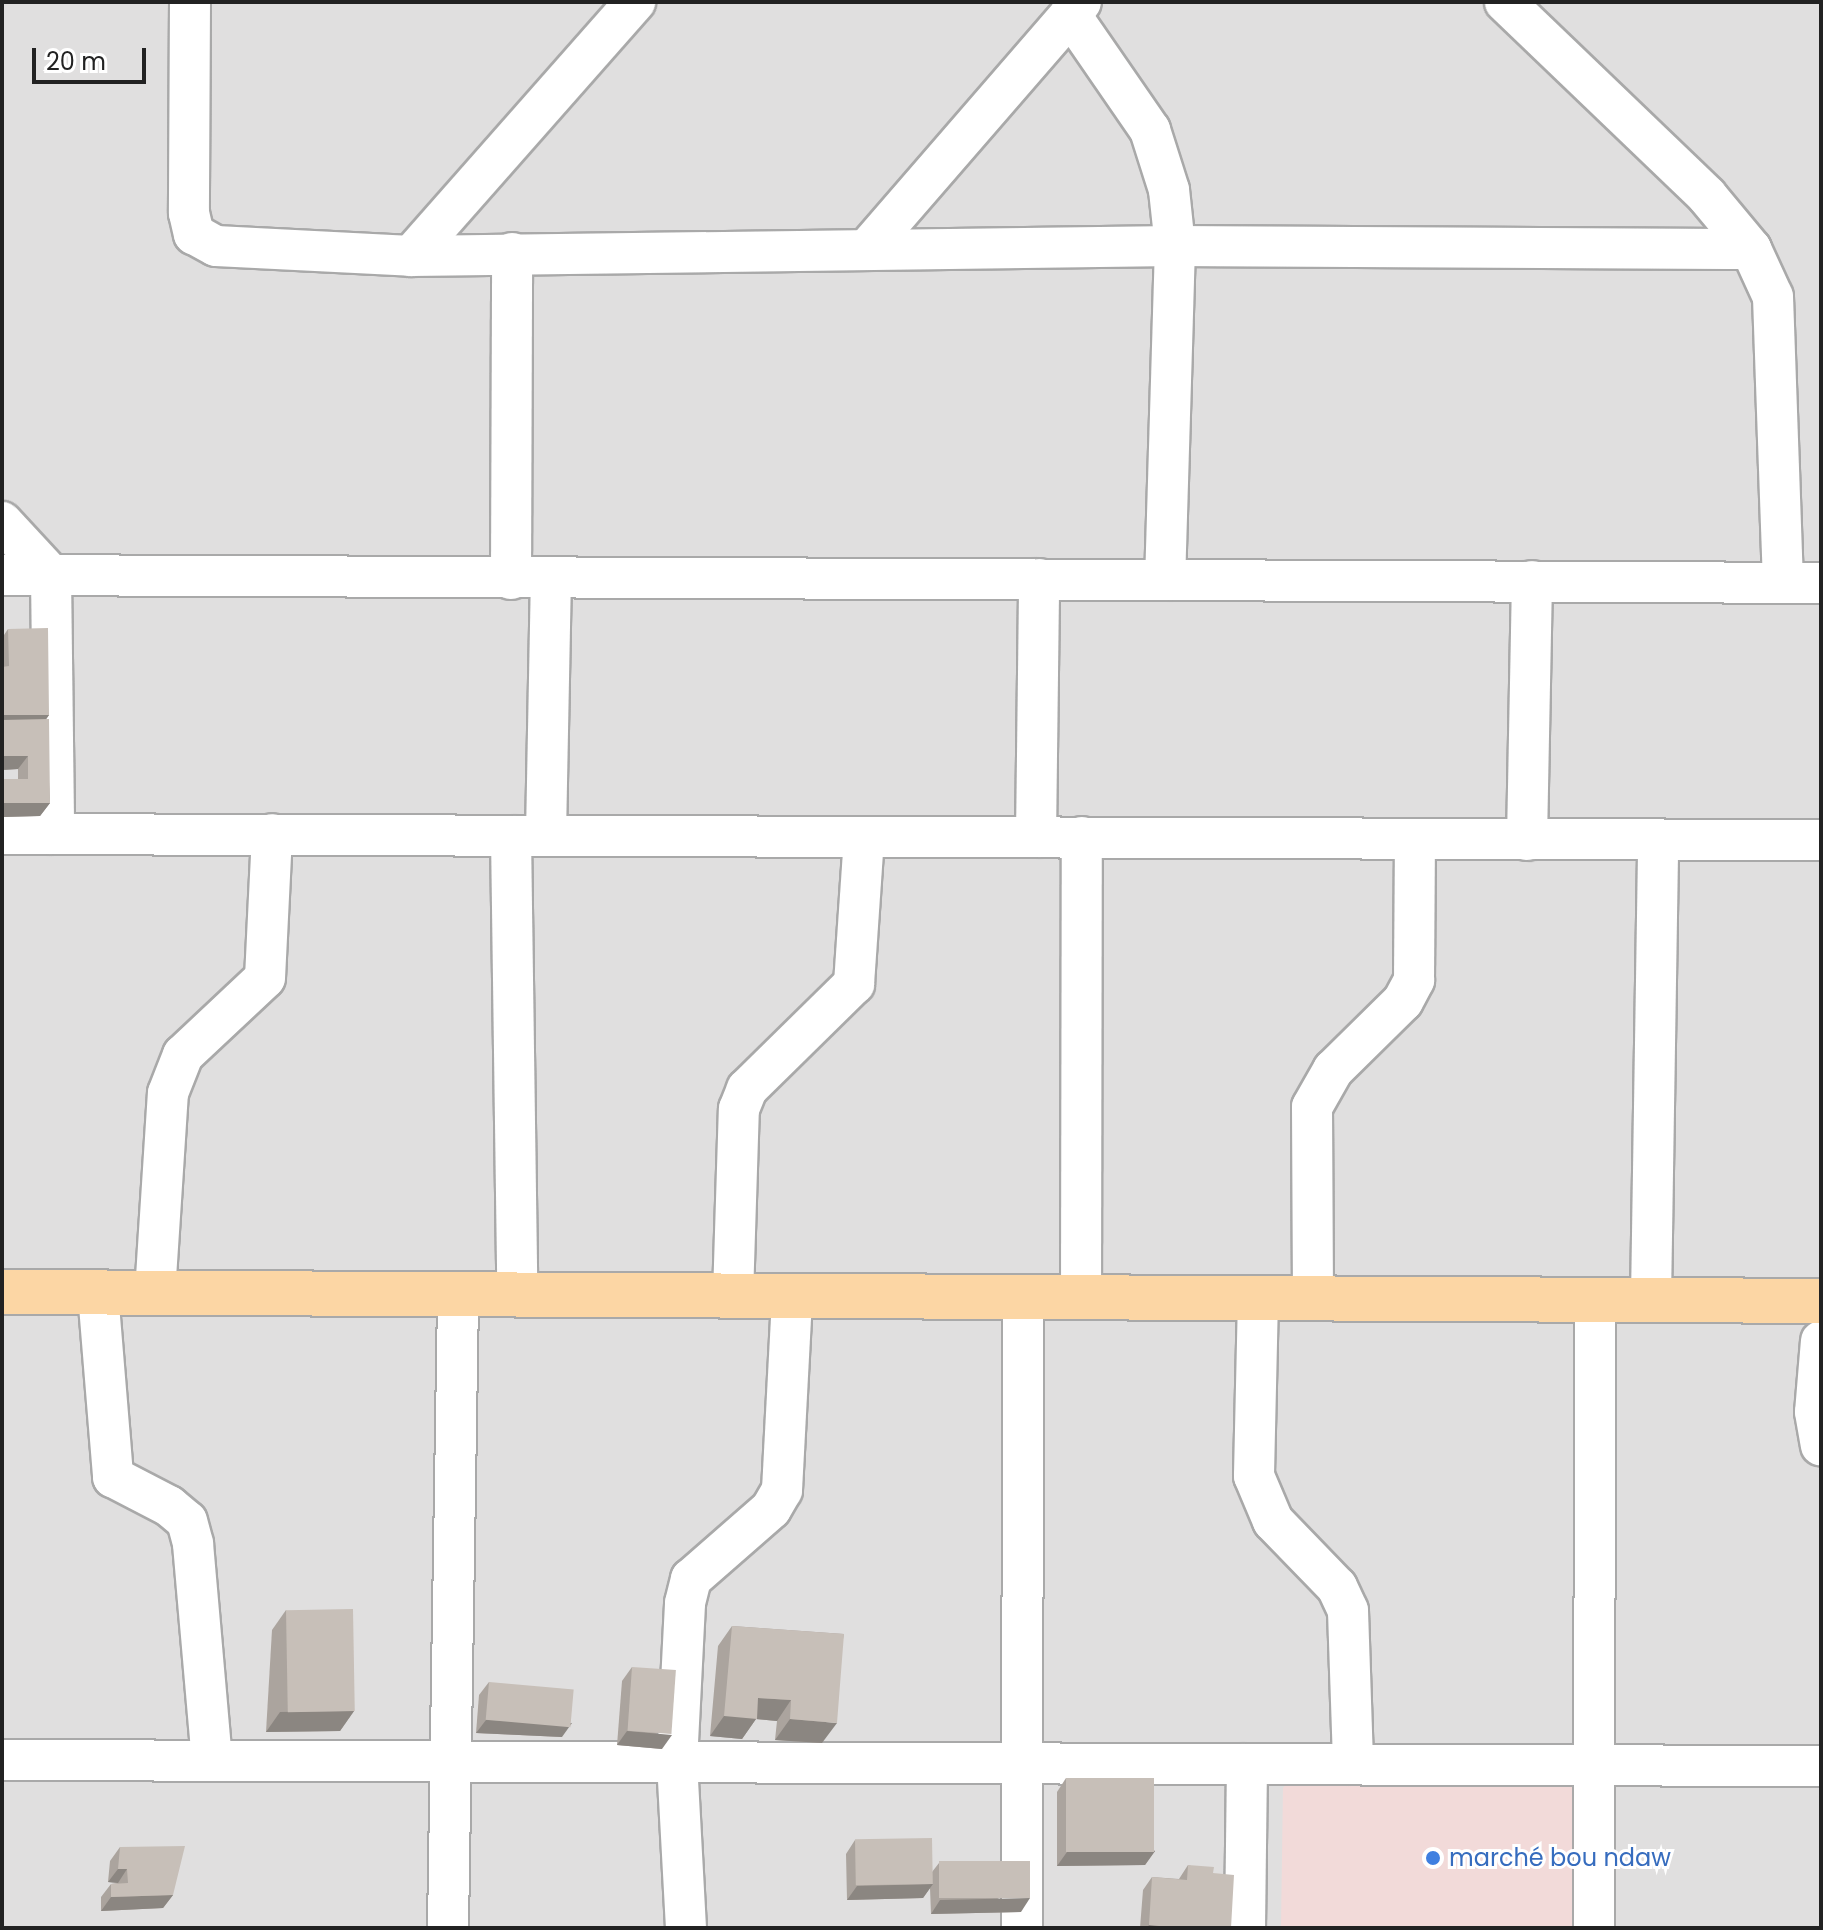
<!DOCTYPE html>
<html>
<head>
<meta charset="utf-8">
<style>
	body { margin:0 }
	#map { position:relative; width:1823px; height:1930px; overflow:hidden; background:#f2efe9; font-family:Poppins,sans-serif }
	div>[style] { position:absolute }
	[style*='--x'] { left:calc(var(--x)*1px); top:calc(var(--y)*1px); width:calc(var(--w)*1px); rotate:calc(var(--a)*1deg) }
	.residential>* { inset:0; background:#e0dfdf; transform-origin:0 0 }
	.commercial>* { inset:0; background:#f2dad9 }
	.roads { filter:drop-shadow(2px 0 #a9a9a9) drop-shadow(-2px 0 #a9a9a9) drop-shadow(0 2px #a9a9a9) drop-shadow(0 -2px #a9a9a9) }
	.minor>* { height:40px; margin:-20px; padding:0 20px; transform-origin:20px; border-radius:20px; background:#fff }
	.major>* { height:44px; margin:-22px; padding:0 22px; transform-origin:22px; border-radius:22px; background:#fcd6a4 }
	.wall>* { inset:0; background:#aba49e }
	.shaded-wall>* { inset:0; background:#8b8681 }
	.building>* { inset:0; background:#c7bfb8; transform-origin:0 0 }
	.dots>* { width:22px; height:22px; translate:-50% -50%; box-sizing:border-box; border:4px solid #fff; border-radius:50% }
	span { translate:-50% -50%; white-space:nowrap; text-align:center; line-height:1.15; -webkit-text-stroke:6px #fff; paint-order:stroke }
	.shop-label { font-size:24px; color:#366cbe }
	.left { translate:0 -50%; text-align:left }
	.frame { position:absolute; inset:0; border:4px solid #222; pointer-events:none }
	.scale { position:absolute; left:32px; top:48px; width:114px; height:36px; box-sizing:border-box; border:4px solid #222; border-top:0; padding-left:10px; font-size:24px; line-height:28px; white-space:nowrap; color:#222; -webkit-text-stroke:6px #fff; paint-order:stroke }
</style>
</head>
<body>
<div id="map">
	<div class="residential">
		<div style="left:2px;top:2px;width:1819px;height:1926px"></div>
	</div>
	<div class="commercial">
		<div style="clip-path:polygon(1290px 1779px,1584px 1784px,1585px 1928px,1281px 1928px,1283px 1788px)"></div>
	</div>
	<div class="roads">
		<div class="minor">
			<div style="--x:190;--y:2;--w:211;--a:90.3"></div>
			<div style="--x:189;--y:213;--w:22;--a:77"></div>
			<div style="--x:194;--y:234;--w:25;--a:29"></div>
			<div style="--x:216;--y:246;--w:195;--a:2.9"></div>
			<div style="--x:411;--y:256;--w:764;--a:-0.75"></div>
			<div style="--x:1175;--y:246;--w:576;--a:0.3"></div>
			<div style="--x:1505;--y:2;--w:280;--a:43.8"></div>
			<div style="--x:1707;--y:196;--w:69;--a:50.3"></div>
			<div style="--x:1751;--y:249;--w:53;--a:65.4"></div>
			<div style="--x:1773;--y:297;--w:286;--a:88"></div>
			<div style="--x:1070;--y:14;--w:141;--a:55.4"></div>
			<div style="--x:1150;--y:130;--w:63;--a:72.4"></div>
			<div style="--x:1169;--y:190;--w:56;--a:83.9"></div>
			<div style="--x:1175;--y:246;--w:334;--a:91.7"></div>
			<div style="--x:868;--y:248;--w:325;--a:-49.1"></div>
			<div style="--x:411;--y:256;--w:339;--a:-48.6"></div>
			<div style="--x:2;--y:522;--w:72;--a:47.2"></div>
			<div style="--x:51;--y:575;--w:259;--a:89.3"></div>
			<div style="--x:2;--y:575;--w:1819;--a:0.25"></div>
			<div style="--x:511;--y:579;--w:326;--a:-89.8"></div>
			<div style="--x:2;--y:834;--w:1819;--a:0.19"></div>
			<div style="--x:546;--y:835;--w:255;--a:-88.9"></div>
			<div style="--x:511;--y:836;--w:458;--a:89.2"></div>
			<div style="--x:1036;--y:837;--w:258;--a:-89.3"></div>
			<div style="--x:1527;--y:840;--w:259;--a:-88.9"></div>
			<div style="--x:98;--y:1293;--w:185;--a:85.3"></div>
			<div style="--x:113;--y:1477;--w:63;--a:27.4"></div>
			<div style="--x:169;--y:1506;--w:23;--a:40"></div>
			<div style="--x:187;--y:1521;--w:24;--a:75"></div>
			<div style="--x:193;--y:1544;--w:217;--a:85"></div>
			<div style="--x:155;--y:1293;--w:200;--a:-86.3"></div>
			<div style="--x:168;--y:1093;--w:41;--a:-68.5"></div>
			<div style="--x:183;--y:1055;--w:112;--a:-43.2"></div>
			<div style="--x:265;--y:978;--w:144;--a:-87.2"></div>
			<div style="--x:733;--y:1296;--w:187;--a:-88.2"></div>
			<div style="--x:739;--y:1109;--w:22;--a:-68"></div>
			<div style="--x:747;--y:1089;--w:150;--a:-44.5"></div>
			<div style="--x:854;--y:984;--w:147;--a:-86.1"></div>
			<div style="--x:1081;--y:1297;--w:460;--a:-89.9"></div>
			<div style="--x:1258;--y:1298;--w:178;--a:91.3"></div>
			<div style="--x:1254;--y:1476;--w:49;--a:67.1"></div>
			<div style="--x:1273;--y:1521;--w:92;--a:45.9"></div>
			<div style="--x:1337;--y:1587;--w:26;--a:65"></div>
			<div style="--x:1348;--y:1611;--w:153;--a:88.1"></div>
			<div style="--x:1313;--y:1298;--w:191;--a:-90.3"></div>
			<div style="--x:1312;--y:1107;--w:43;--a:-60.4"></div>
			<div style="--x:1333;--y:1070;--w:98;--a:-44.6"></div>
			<div style="--x:1403;--y:1001;--w:24;--a:-62"></div>
			<div style="--x:1414;--y:980;--w:140;--a:-89.6"></div>
			<div style="--x:1651;--y:1299;--w:459;--a:-89.1"></div>
			<div style="--x:1821;--y:1341;--w:71;--a:94.8"></div>
			<div style="--x:1815;--y:1412;--w:34;--a:80"></div>
			<div style="--x:2;--y:1760;--w:1819;--a:0.19"></div>
			<div style="--x:448;--y:1928;--w:633;--a:-89.09"></div>
			<div style="--x:686;--y:1928;--w:166;--a:-93.1"></div>
			<div style="--x:677;--y:1762;--w:159;--a:-87.1"></div>
			<div style="--x:685;--y:1603;--w:25;--a:-76"></div>
			<div style="--x:691;--y:1579;--w:106;--a:-41.2"></div>
			<div style="--x:771;--y:1509;--w:22;--a:-60"></div>
			<div style="--x:782;--y:1490;--w:194;--a:-87"></div>
			<div style="--x:1022;--y:1928;--w:631;--a:-89.91"></div>
			<div style="--x:1245;--y:1928;--w:164;--a:-89.3"></div>
			<div style="--x:1594;--y:1928;--w:629;--a:-89.91"></div>
		</div>
		<div class="major">
			<div style="--x:2;--y:1292;--w:1819;--a:0.28"></div>
		</div>
	</div>
	<div class="wall">
		<div style="clip-path:polygon(8px 629px,49px 715px,46px 719px,50px 803px,40px 816px,2px 817px,2px 779px,18px 779px,18px 769px,2px 770px,2px 638px)"></div>
		<div style="clip-path:polygon(286px 1610px,354px 1711px,340px 1731px,266px 1732px,272px 1630px)"></div>
		<div style="clip-path:polygon(732px 1626px,844px 1634px,822px 1743px,775px 1740px,777px 1721px,756px 1719px,742px 1739px,710px 1736px,718px 1646px)"></div>
		<div style="clip-path:polygon(632px 1667px,662px 1749px,617px 1745px,622px 1681px)"></div>
		<div style="clip-path:polygon(489px 1682px,562px 1737px,476px 1733px,479px 1695px)"></div>
		<div style="clip-path:polygon(1066px 1778px,1155px 1851px,1145px 1865px,1057px 1866px,1057px 1792px)"></div>
		<div style="clip-path:polygon(855px 1840px,932px 1872px,939px 1863px,1021px 1912px,931px 1914px,930px 1888px,923px 1898px,847px 1900px,846px 1854px)"></div>
		<div style="clip-path:polygon(120px 1847px,173px 1895px,163px 1908px,101px 1911px,101px 1897px,111px 1884px,118px 1883px,108px 1882px,110px 1861px)"></div>
		<div style="clip-path:polygon(1188px 1865px,1213px 1873px,1231px 1928px,1140px 1928px,1143px 1890px,1152px 1877px,1179px 1879px)"></div>
	</div>
	<div class="shaded-wall">
		<div style="clip-path:polygon(2px 715px,49px 715px,40px 728px,2px 729px)"></div>
		<div style="clip-path:polygon(2px 756px,28px 756px,18px 769px,2px 770px)"></div>
		<div style="clip-path:polygon(2px 803px,50px 803px,40px 816px,2px 817px)"></div>
		<div style="clip-path:polygon(758px 1698px,791px 1700px,777px 1721px,756px 1719px,742px 1739px,710px 1736px,724px 1716px)"></div>
		<div style="clip-path:polygon(354px 1711px,340px 1731px,266px 1732px,280px 1712px)"></div>
		<div style="clip-path:polygon(790px 1719px,837px 1723px,822px 1743px,775px 1740px)"></div>
		<div style="clip-path:polygon(486px 1720px,572px 1723px,562px 1737px,476px 1733px)"></div>
		<div style="clip-path:polygon(627px 1731px,672px 1735px,662px 1749px,617px 1745px)"></div>
		<div style="clip-path:polygon(1155px 1851px,1145px 1865px,1057px 1866px,1067px 1852px)"></div>
		<div style="clip-path:polygon(118px 1869px,127px 1869px,118px 1883px,108px 1882px)"></div>
		<div style="clip-path:polygon(933px 1884px,923px 1898px,847px 1900px,857px 1886px)"></div>
		<div style="clip-path:polygon(173px 1895px,163px 1908px,101px 1911px,111px 1897px)"></div>
		<div style="clip-path:polygon(1030px 1898px,1021px 1912px,931px 1914px,940px 1900px)"></div>
		<div style="clip-path:polygon(1149px 1925px,1180px 1928px,1147px 1928px)"></div>
	</div>
	<div class="building">
		<div style="clip-path:polygon(48px 628px,49px 715px,2px 715px,2px 667px,9px 666px,8px 629px)"></div>
		<div style="clip-path:polygon(49px 719px,50px 803px,2px 803px,2px 779px,28px 779px,28px 756px,2px 756px,2px 720px)"></div>
		<div style="left:353px;top:1609px;width:102px;height:67px;rotate:89deg"></div>
		<div style="clip-path:polygon(732px 1626px,844px 1634px,837px 1723px,790px 1719px,791px 1700px,758px 1698px,757px 1719px,724px 1716px)"></div>
		<div style="left:632px;top:1667px;width:44px;height:64px;rotate:4deg"></div>
		<div style="left:489px;top:1682px;width:85px;height:38px;rotate:5deg"></div>
		<div style="left:1066px;top:1778px;width:88px;height:74px"></div>
		<div style="left:932px;top:1838px;width:46px;height:77px;rotate:89deg"></div>
		<div style="clip-path:polygon(185px 1846px,173px 1895px,111px 1897px,111px 1884px,128px 1883px,127px 1869px,118px 1869px,120px 1847px)"></div>
		<div style="left:1030px;top:1861px;width:37px;height:91px;rotate:90deg"></div>
		<div style="clip-path:polygon(1188px 1865px,1214px 1867px,1213px 1873px,1234px 1875px,1231px 1928px,1180px 1928px,1149px 1925px,1152px 1877px,1187px 1880px)"></div>
	</div>
	<div class="dots">
		<div style="left:1433px;top:1858px;background:#3f7fe0"></div>
	</div>
	<div class="shop-label">
		<span class="left" style="left:1449px;top:1858px">marché bou ndaw</span>
	</div>
	<div class="frame"></div>
	<div class="scale">20 m</div>
</div>
</body>
</html>
